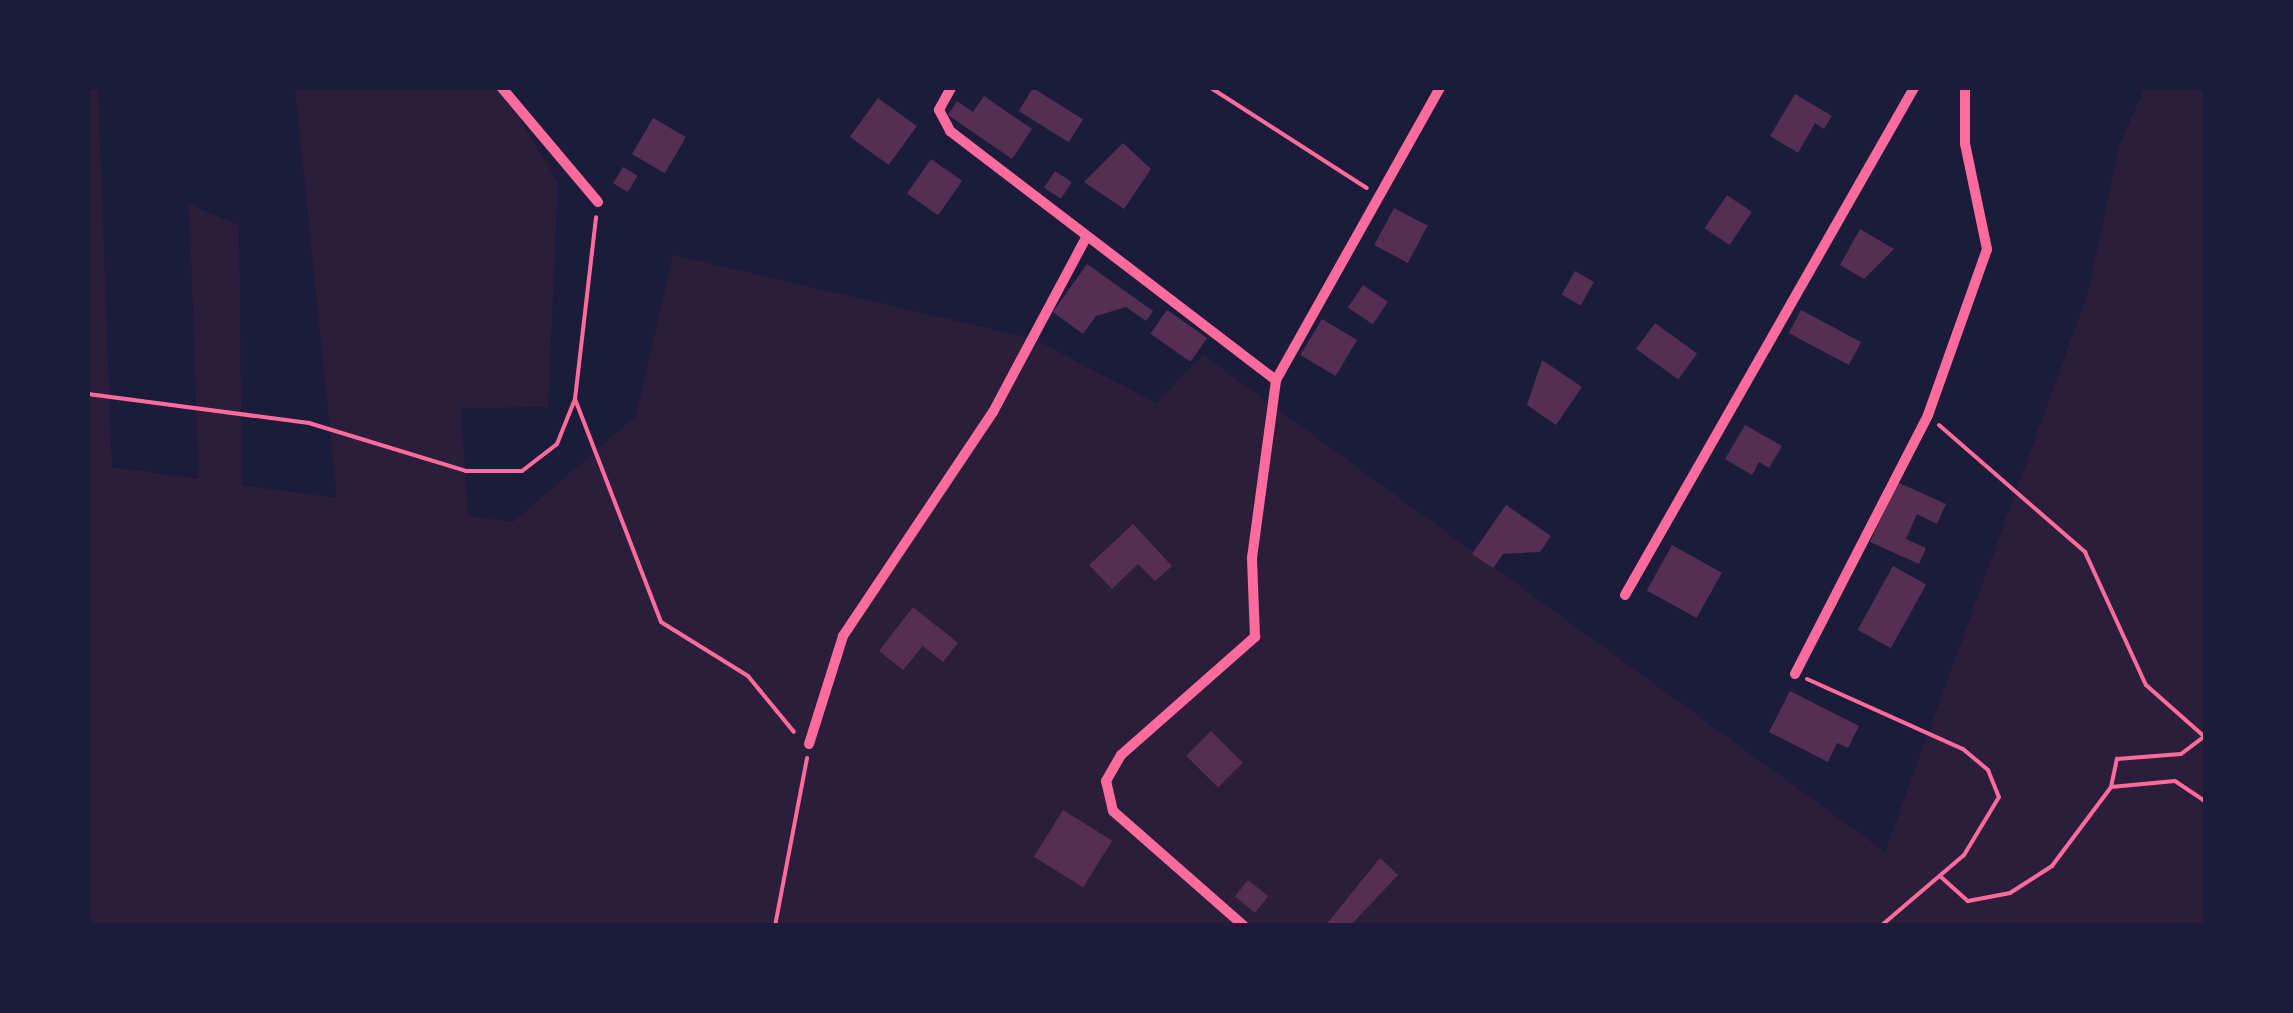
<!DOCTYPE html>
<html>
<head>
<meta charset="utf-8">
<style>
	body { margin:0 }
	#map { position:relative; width:2293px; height:1013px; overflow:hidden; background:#1b1b3a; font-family:"Times New Roman",serif }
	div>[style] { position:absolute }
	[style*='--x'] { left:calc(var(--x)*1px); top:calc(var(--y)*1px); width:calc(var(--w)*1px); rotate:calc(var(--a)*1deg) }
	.green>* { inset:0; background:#2a1e3b }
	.building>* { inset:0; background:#542f53; transform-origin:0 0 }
	.path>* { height:4px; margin:-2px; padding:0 2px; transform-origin:2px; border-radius:2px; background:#ff6b9d }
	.minor>* { height:10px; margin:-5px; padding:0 5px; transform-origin:5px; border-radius:5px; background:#ff6b9d }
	span { translate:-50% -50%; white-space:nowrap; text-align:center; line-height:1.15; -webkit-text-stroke:10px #1b1b3a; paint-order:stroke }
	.frame { position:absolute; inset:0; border:90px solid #1b1b3a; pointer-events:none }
</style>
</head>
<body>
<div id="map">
	<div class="green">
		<div style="clip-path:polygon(88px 88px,98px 88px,112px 467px,199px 479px,189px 204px,239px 225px,242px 485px,337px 498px,295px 88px,501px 88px,558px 182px,548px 407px,461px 408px,468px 516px,513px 522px,636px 416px,673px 255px,1034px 339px,1156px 403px,1203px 355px,1885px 852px,2088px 293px,2120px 143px,2145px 88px,2205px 88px,2205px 925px,88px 925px)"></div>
	</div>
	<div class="building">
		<div style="left:1033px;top:88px;width:59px;height:27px;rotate:32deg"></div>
		<div style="clip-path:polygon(1795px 94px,1832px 116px,1824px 129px,1815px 123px,1798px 153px,1770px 136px)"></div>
		<div style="clip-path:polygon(984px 96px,1032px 129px,1012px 159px,948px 115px,957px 101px,973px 112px)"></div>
		<div style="left:878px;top:98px;width:48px;height:48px;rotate:36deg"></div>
		<div style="left:653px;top:118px;width:38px;height:42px;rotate:30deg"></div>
		<div style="clip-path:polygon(1123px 143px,1151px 169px,1124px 209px,1084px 182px)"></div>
		<div style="left:931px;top:159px;width:38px;height:42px;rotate:35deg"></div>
		<div style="left:623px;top:167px;width:17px;height:19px;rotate:31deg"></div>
		<div style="left:1055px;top:171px;width:20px;height:20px;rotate:33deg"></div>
		<div style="left:1727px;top:195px;width:30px;height:40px;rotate:34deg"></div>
		<div style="left:1394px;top:208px;width:38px;height:42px;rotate:28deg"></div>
		<div style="clip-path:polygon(1860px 229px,1894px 249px,1864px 279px,1840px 265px)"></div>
		<div style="clip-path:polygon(1087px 264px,1153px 311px,1146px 321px,1126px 307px,1096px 316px,1083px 334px,1053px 312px)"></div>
		<div style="left:1575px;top:271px;width:22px;height:27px;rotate:30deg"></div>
		<div style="left:1363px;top:285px;width:30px;height:27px;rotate:34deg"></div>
		<div style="left:1167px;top:310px;width:49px;height:29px;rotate:35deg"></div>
		<div style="left:1801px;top:310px;width:68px;height:26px;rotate:28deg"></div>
		<div style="left:1322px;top:319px;width:41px;height:42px;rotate:31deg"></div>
		<div style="left:1655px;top:323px;width:52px;height:32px;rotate:36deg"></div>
		<div style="clip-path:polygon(1542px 360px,1582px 387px,1556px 425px,1527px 405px)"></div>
		<div style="clip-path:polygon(1745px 425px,1782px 446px,1769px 468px,1759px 462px,1752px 475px,1725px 459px)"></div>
		<div style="clip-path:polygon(1897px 482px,1946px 504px,1937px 524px,1917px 514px,1906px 539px,1926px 548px,1919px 564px,1870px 542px)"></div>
		<div style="clip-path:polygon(1506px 505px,1551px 536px,1540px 552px,1503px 554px,1493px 568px,1472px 554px)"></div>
		<div style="clip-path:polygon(1133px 524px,1172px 566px,1155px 581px,1138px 564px,1112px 589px,1089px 565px)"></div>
		<div style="left:1672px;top:545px;width:57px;height:52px;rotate:29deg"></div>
		<div style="left:1893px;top:566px;width:38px;height:73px;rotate:29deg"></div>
		<div style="clip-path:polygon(913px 607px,958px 643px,943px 662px,923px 646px,903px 670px,879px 651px)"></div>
		<div style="clip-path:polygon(1790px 691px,1859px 726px,1848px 748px,1837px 743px,1828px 762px,1769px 732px)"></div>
		<div style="left:1211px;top:731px;width:45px;height:35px;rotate:45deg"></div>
		<div style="left:1063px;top:810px;width:58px;height:55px;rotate:32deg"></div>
		<div style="clip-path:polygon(1380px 858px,1398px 875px,1350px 926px,1325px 926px)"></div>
		<div style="left:1248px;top:880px;width:26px;height:21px;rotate:39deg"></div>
	</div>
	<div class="path">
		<div style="--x:1211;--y:88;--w:185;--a:32.7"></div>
		<div style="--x:88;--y:394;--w:223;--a:7.5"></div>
		<div style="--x:309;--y:423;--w:164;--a:17"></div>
		<div style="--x:466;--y:471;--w:56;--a:0"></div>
		<div style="--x:522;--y:471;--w:44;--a:-37.6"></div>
		<div style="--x:557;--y:444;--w:48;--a:-68.2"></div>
		<div style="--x:575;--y:399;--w:183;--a:-83.4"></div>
		<div style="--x:575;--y:399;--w:239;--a:68.9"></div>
		<div style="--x:661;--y:622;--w:102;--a:31.8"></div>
		<div style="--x:748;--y:676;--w:72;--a:50.6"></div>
		<div style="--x:1939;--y:425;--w:194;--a:41"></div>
		<div style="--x:2085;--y:552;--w:146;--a:65.4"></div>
		<div style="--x:2146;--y:685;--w:80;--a:41.5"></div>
		<div style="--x:1807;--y:679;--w:171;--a:24.2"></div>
		<div style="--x:1963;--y:749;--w:33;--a:40"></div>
		<div style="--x:1988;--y:770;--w:29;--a:68"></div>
		<div style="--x:1999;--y:797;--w:68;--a:121.1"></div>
		<div style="--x:1964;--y:855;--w:109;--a:139.5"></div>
		<div style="--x:2111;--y:787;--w:29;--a:-78"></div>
		<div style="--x:2117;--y:759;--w:64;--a:-4.5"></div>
		<div style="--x:2181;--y:754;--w:26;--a:-37"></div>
		<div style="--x:1941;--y:877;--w:36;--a:42"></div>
		<div style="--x:1968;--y:901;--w:43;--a:-10.8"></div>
		<div style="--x:2010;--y:893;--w:50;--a:-32.7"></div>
		<div style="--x:2052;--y:866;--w:99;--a:-53.2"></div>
		<div style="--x:2111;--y:787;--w:64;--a:-5.4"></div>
		<div style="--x:2175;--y:781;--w:37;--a:34"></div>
		<div style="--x:775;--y:926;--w:171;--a:-79.2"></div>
	</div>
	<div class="minor">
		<div style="--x:502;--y:88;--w:149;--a:49.9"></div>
		<div style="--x:951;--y:88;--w:25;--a:119"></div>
		<div style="--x:939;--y:110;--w:24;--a:62"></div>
		<div style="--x:950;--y:131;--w:410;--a:37.4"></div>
		<div style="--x:1625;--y:595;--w:584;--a:-60.32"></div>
		<div style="--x:1795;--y:674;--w:291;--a:-62.8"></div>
		<div style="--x:1928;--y:415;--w:176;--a:-70.4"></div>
		<div style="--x:1987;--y:249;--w:107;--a:-101.8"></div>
		<div style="--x:1965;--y:144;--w:56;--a:-90"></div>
		<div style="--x:809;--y:744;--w:113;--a:-72.5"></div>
		<div style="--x:843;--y:636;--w:270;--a:-56.2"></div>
		<div style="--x:993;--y:412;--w:197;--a:-61.9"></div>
		<div style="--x:1244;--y:926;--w:174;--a:-138.7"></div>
		<div style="--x:1113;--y:811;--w:31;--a:-103"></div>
		<div style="--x:1106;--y:781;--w:30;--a:-60"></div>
		<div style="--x:1121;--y:755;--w:179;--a:-41.4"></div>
		<div style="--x:1255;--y:637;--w:79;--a:-92.2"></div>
		<div style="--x:1252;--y:558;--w:180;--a:-82.3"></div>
		<div style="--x:1276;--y:380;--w:335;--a:-60.7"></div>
	</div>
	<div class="frame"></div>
</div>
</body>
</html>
